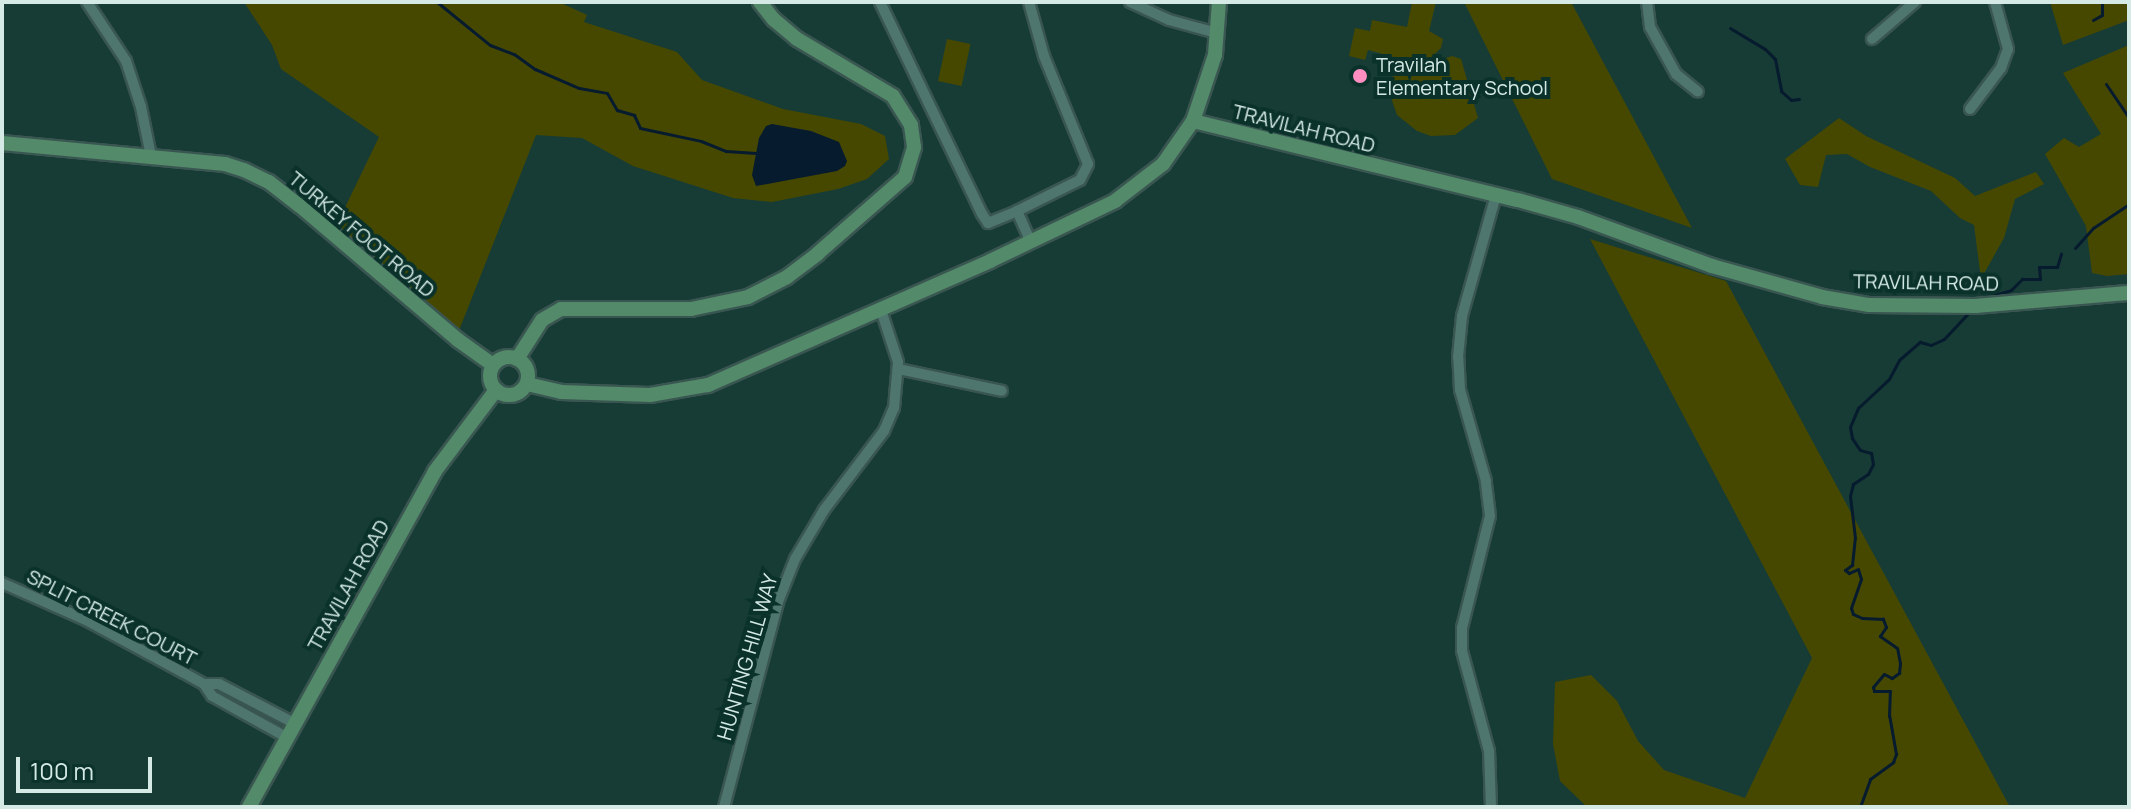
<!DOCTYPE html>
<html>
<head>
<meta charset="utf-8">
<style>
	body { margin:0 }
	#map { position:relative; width:2131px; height:809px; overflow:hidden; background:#163c35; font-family:Manrope,sans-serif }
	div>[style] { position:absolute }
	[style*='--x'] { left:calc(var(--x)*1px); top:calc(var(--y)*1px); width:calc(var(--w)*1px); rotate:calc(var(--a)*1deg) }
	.green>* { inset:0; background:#474800; transform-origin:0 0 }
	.water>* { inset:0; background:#061b2e }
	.stream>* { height:3px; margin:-1.5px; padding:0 1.5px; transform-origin:1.5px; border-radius:1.5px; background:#061b2e }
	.roads { filter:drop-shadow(2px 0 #3a5651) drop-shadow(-2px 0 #3a5651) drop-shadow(0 2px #3a5651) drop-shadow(0 -2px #3a5651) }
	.street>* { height:10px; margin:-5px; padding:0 5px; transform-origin:5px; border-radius:5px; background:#4f766e }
	.secondary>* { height:14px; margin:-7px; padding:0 7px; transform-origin:7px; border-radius:7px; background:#528a6a }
	.secondary>.ring { margin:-7px; padding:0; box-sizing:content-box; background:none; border:14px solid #528a6a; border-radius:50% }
	.dots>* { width:22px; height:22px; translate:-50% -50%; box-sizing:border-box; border:4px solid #0a322b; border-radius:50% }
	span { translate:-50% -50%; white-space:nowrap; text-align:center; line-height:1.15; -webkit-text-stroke:8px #0a322b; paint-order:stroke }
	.poi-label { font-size:20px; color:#d5eae5 }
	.left { translate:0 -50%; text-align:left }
	.street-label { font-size:20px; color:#d5eae5 }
	.frame { position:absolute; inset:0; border:4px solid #d5eae5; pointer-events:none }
	.scale { position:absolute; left:16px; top:757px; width:136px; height:36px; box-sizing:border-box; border:4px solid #d5eae5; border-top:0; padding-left:10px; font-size:24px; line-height:28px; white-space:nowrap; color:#d5eae5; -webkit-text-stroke:6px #0a322b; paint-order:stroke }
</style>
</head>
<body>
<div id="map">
	<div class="green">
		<div style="clip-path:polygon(244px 2px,559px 2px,587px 15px,584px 22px,677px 52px,702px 80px,783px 109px,861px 124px,885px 136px,889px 159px,867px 179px,838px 189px,772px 202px,733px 198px,633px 166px,582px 138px,536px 135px,458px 333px,336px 226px,379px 137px,281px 69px,272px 45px)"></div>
		<div style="clip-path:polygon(1412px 2px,1436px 2px,1429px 31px,1443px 39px,1441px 48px,1423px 65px,1368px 50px,1365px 60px,1349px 56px,1355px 28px,1370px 31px,1372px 20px,1407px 27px)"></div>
		<div style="clip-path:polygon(1464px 2px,1571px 2px,1692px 228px,1552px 179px)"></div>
		<div style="clip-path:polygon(2050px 2px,2129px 2px,2129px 20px,2063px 45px)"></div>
		<div style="left:947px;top:39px;width:24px;height:43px;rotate:12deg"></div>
		<div style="clip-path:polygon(2129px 45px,2129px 274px,2107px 276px,2092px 273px,2086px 226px,2045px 154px,2064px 138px,2079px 147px,2101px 134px,2063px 73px)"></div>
		<div style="clip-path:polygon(1452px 56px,1461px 59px,1478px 118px,1455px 135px,1431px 136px,1417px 131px,1397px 115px,1388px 89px,1391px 77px)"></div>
		<div style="clip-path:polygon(1839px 118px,1866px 136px,1955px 178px,1975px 196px,2036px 172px,2044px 184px,2015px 199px,2004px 238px,1981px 279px,1974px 225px,1960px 218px,1931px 191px,1870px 167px,1847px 154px,1826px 155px,1818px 187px,1800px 185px,1785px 159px)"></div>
		<div style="clip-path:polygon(1590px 239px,1726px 281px,2010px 807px,1587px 807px,1560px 781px,1553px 744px,1555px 682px,1591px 675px,1617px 701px,1638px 741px,1664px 770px,1745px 798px,1812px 658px)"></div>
	</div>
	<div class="water">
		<div style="clip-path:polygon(772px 124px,811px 131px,839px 142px,847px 161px,845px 166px,837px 171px,756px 186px,752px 175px,759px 138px,766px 126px)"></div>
	</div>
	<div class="stream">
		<div style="--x:437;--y:2;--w:68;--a:39.1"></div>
		<div style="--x:490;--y:45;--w:26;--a:21"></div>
		<div style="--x:514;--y:54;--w:26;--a:36"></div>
		<div style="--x:535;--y:69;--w:48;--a:23.4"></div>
		<div style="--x:579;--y:88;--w:28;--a:10"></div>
		<div style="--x:607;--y:93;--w:20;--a:60"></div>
		<div style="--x:617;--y:110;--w:18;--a:16"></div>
		<div style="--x:634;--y:115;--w:14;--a:65"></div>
		<div style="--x:640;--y:128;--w:62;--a:12"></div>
		<div style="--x:701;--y:141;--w:27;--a:22"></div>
		<div style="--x:726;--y:151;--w:30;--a:4"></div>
		<div style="--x:2093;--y:20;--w:10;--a:-29"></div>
		<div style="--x:2102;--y:15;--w:13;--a:-90"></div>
		<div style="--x:1730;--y:28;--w:41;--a:31"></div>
		<div style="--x:1765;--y:49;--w:14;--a:45"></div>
		<div style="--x:1775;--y:59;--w:33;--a:79"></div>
		<div style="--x:1781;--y:91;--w:13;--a:42"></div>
		<div style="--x:1791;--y:100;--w:8;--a:-7"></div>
		<div style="--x:2106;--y:84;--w:41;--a:55.9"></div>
		<div style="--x:2075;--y:248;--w:27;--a:-48"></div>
		<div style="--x:2093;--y:228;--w:43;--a:-33.7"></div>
		<div style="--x:1980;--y:299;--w:32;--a:-16"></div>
		<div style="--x:2011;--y:290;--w:16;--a:-45"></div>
		<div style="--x:2022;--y:279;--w:18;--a:0"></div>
		<div style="--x:2040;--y:279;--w:12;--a:-95"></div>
		<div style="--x:2039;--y:267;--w:18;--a:0"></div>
		<div style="--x:2057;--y:267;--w:14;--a:-73"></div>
		<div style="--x:1860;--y:807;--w:30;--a:-70"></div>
		<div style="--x:1870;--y:779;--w:29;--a:-36"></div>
		<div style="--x:1893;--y:762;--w:9;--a:-69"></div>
		<div style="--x:1896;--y:754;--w:39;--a:-100"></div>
		<div style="--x:1889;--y:716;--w:25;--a:-88"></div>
		<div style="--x:1890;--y:691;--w:16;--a:180"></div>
		<div style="--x:1874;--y:691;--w:4;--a:-104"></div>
		<div style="--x:1873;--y:687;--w:17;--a:-50"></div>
		<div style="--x:1884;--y:674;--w:9;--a:27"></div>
		<div style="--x:1892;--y:678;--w:9;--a:-36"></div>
		<div style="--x:1899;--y:673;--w:10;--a:-84"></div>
		<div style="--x:1900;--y:663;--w:15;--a:-101"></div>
		<div style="--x:1897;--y:648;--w:21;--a:-145"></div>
		<div style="--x:1880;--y:636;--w:11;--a:-56"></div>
		<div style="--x:1886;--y:627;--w:9;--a:-111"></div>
		<div style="--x:1883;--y:619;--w:21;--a:-177"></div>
		<div style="--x:1862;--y:618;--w:10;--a:-156"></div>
		<div style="--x:1853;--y:614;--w:6;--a:-108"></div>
		<div style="--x:1851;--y:608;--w:31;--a:-71"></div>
		<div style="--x:1861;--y:579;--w:10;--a:-107"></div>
		<div style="--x:1858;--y:569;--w:10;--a:156"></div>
		<div style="--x:1849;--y:573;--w:5;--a:-143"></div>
		<div style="--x:1845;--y:570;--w:9;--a:-36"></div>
		<div style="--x:1852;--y:565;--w:27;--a:-84"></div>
		<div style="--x:1855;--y:538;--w:42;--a:-96.8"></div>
		<div style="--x:1850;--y:496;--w:12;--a:-76"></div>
		<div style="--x:1853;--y:484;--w:18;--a:-34"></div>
		<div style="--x:1868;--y:474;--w:11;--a:-63"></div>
		<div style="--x:1873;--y:464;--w:11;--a:-100"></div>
		<div style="--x:1871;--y:453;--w:11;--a:-165"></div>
		<div style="--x:1860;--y:450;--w:14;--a:-124"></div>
		<div style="--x:1852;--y:438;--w:11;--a:-100"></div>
		<div style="--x:1850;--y:427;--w:21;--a:-67"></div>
		<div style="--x:1858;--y:408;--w:42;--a:-43.1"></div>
		<div style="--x:1889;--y:379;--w:21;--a:-62"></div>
		<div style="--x:1899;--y:360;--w:28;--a:-41"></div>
		<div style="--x:1920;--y:342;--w:11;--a:15"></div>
		<div style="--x:1931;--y:345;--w:14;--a:-25"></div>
		<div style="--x:1944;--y:339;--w:35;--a:-47"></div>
	</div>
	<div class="roads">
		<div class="street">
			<div style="--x:87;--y:2;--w:71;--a:56.5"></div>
			<div style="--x:126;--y:61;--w:48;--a:71.9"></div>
			<div style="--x:141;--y:107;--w:50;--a:78.5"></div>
			<div style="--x:880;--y:2;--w:235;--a:64.3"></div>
			<div style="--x:982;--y:214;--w:11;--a:56"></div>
			<div style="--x:988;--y:223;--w:31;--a:-22"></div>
			<div style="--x:1017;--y:211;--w:34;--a:66"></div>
			<div style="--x:1130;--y:2;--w:43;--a:24.8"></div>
			<div style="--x:1169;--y:20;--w:50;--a:15.2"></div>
			<div style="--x:1647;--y:2;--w:25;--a:83"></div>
			<div style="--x:1650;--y:27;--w:54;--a:61"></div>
			<div style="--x:1676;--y:74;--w:28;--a:39"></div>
			<div style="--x:1872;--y:39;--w:57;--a:-40.7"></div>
			<div style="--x:1970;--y:109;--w:51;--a:-52.9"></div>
			<div style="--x:2001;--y:68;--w:20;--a:-70"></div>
			<div style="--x:2008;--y:49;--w:49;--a:-105.5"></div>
			<div style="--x:1017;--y:211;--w:70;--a:-26.2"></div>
			<div style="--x:1080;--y:180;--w:18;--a:-63"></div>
			<div style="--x:1088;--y:164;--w:117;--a:-112.2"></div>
			<div style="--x:1044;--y:56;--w:56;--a:-105.5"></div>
			<div style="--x:898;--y:369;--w:106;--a:11.9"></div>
			<div style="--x:2;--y:583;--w:92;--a:23.8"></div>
			<div style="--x:86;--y:620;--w:111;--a:28.4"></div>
			<div style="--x:184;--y:673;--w:23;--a:29"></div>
			<div style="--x:204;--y:684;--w:14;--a:56"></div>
			<div style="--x:212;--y:696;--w:85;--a:29"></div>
			<div style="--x:204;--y:684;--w:15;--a:0"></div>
			<div style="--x:219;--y:684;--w:85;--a:27.5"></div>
			<div style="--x:724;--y:807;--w:212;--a:-75.2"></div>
			<div style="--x:778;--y:602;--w:46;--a:-68.4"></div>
			<div style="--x:795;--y:559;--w:57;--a:-59.4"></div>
			<div style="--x:824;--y:510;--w:99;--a:-52.8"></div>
			<div style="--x:884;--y:431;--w:25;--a:-67"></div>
			<div style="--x:894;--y:408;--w:46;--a:-85"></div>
			<div style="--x:898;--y:362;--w:55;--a:-108.1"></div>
			<div style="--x:1491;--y:807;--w:56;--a:-92"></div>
			<div style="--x:1489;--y:751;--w:104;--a:-105.1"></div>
			<div style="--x:1462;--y:651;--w:23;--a:-90"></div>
			<div style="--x:1462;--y:628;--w:115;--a:-76"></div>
			<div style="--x:1490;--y:516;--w:35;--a:-97"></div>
			<div style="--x:1486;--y:481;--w:95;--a:-105.9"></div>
			<div style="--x:1460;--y:390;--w:33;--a:-93"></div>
			<div style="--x:1458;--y:357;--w:41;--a:-84.4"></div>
			<div style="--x:1462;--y:316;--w:126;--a:-74.3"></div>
		</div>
		<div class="secondary">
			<div style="--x:1193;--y:121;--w:334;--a:13.7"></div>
			<div style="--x:1518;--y:200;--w:62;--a:15.8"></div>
			<div style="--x:1578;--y:217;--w:143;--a:20.1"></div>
			<div style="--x:1712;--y:266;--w:114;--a:15.7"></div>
			<div style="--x:1822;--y:297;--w:48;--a:9.7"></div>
			<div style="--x:1869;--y:305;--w:107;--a:0.5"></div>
			<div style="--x:1976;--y:306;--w:154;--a:-4.9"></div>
			<div style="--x:2;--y:143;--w:224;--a:5.4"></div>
			<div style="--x:225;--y:164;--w:20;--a:18"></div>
			<div style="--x:244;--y:170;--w:28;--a:26"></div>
			<div style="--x:269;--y:182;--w:39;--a:38"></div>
			<div style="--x:300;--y:206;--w:207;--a:40.3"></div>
			<div style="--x:458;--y:340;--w:43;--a:35.5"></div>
			<div class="ring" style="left:490px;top:357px;width:24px;height:24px"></div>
			<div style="--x:517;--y:359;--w:46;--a:-57.3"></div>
			<div style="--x:542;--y:320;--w:22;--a:-30"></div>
			<div style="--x:561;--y:309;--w:130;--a:0"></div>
			<div style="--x:691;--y:309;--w:58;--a:-11.9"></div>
			<div style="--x:748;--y:297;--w:44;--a:-27.1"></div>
			<div style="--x:787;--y:277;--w:38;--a:-37"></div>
			<div style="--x:817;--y:254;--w:117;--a:-41.2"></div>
			<div style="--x:905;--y:177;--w:31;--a:-73"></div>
			<div style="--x:914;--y:147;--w:22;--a:-98"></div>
			<div style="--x:911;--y:125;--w:34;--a:-122"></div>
			<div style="--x:893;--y:96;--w:112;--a:-149.3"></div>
			<div style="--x:797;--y:39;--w:30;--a:-140"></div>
			<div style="--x:774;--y:20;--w:23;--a:-128"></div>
			<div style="--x:527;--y:384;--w:35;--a:13"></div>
			<div style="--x:561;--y:392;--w:89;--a:1.9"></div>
			<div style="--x:650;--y:395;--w:59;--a:-9.8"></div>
			<div style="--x:708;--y:385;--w:308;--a:-23.7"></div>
			<div style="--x:990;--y:261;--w:139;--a:-25.6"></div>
			<div style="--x:1115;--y:201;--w:61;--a:-37.6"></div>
			<div style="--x:1163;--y:164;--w:52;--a:-55.1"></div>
			<div style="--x:1193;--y:121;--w:70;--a:-71.6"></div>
			<div style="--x:1215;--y:55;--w:53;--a:-85.7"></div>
			<div style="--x:249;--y:807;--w:384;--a:-61"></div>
			<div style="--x:435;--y:471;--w:101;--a:-53"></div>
		</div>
	</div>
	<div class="dots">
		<div style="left:1360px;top:76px;background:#fd8ebf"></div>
	</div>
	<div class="poi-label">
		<span class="left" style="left:1376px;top:76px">Travilah<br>Elementary School</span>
	</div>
	<div class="street-label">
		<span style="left:1304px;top:128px;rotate:14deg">TRAVILAH ROAD</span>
		<span style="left:362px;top:234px;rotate:40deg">TURKEY FOOT ROAD</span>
		<span style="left:1926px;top:282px;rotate:1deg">TRAVILAH ROAD</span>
		<span style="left:348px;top:585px;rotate:-61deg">TRAVILAH ROAD</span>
		<span style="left:112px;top:617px;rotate:27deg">SPLIT CREEK COURT</span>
		<span style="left:747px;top:657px;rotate:-74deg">HUNTING HILL WAY</span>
	</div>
	<div class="frame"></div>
	<div class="scale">100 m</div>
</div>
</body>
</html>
